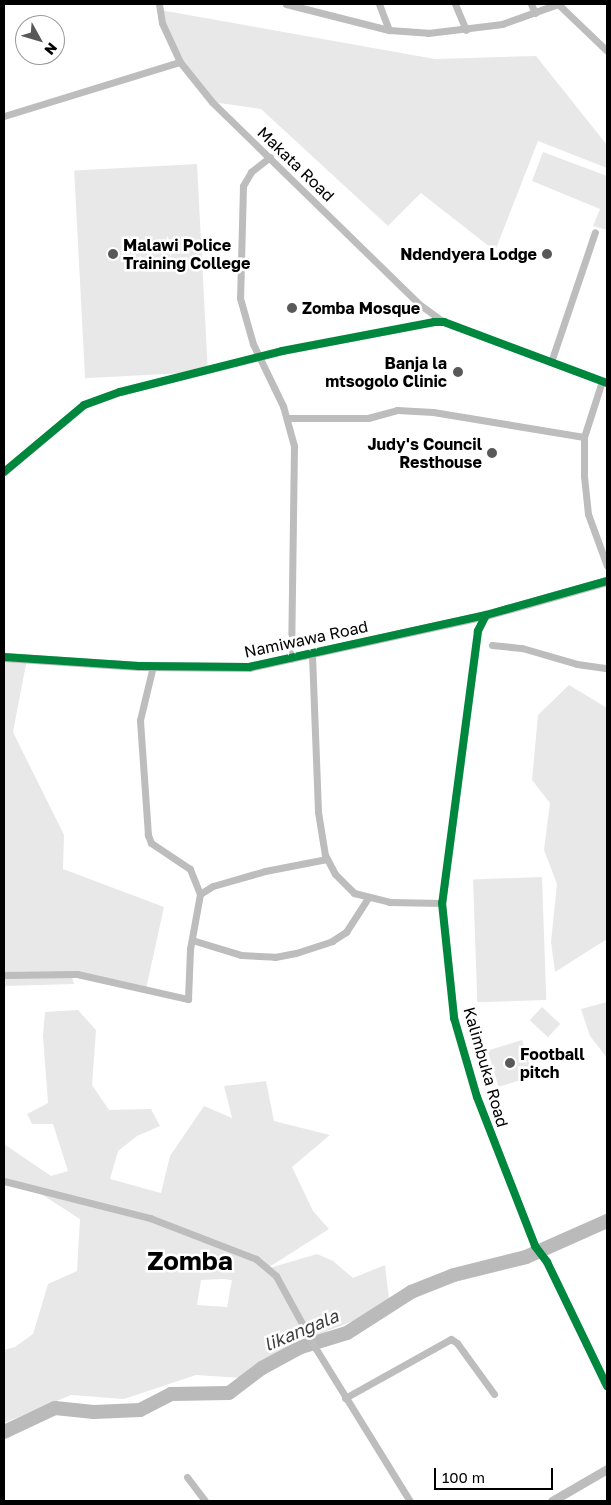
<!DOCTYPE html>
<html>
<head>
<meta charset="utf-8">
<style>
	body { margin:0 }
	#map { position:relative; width:611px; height:1505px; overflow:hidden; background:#fff; font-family:"Golos Text",sans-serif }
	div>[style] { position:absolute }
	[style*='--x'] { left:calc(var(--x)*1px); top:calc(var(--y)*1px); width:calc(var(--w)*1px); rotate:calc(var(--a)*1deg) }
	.green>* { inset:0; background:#e8e8e8; transform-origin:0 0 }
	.river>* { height:14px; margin:-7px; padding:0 7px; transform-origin:7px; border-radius:7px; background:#bababa }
	.minor>* { height:7px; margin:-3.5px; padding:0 3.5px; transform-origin:3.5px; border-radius:3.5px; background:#bdbdbd }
	.tertiary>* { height:9px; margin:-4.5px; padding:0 4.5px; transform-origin:4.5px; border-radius:4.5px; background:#bdbdbd }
	.cycleway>* { height:8px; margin:-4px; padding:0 4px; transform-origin:4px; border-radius:4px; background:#00873e }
	.dots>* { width:14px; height:14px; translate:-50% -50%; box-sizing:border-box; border:2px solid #fff; border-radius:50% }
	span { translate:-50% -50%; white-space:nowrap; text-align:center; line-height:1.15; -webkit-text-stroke:5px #fff; paint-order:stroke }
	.street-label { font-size:16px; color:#000 }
	.poi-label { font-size:16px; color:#000; font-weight:700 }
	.left { translate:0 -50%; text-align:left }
	.right { translate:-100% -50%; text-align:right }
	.water-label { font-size:18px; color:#3d3d3d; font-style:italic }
	.town-label { font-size:26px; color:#000; font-weight:700 }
	.frame { position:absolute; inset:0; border:5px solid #000; pointer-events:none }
	.north { position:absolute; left:15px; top:15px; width:50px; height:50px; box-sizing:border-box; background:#fff; border:1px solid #999; border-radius:50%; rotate:129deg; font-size:14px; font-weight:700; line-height:20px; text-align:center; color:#000 }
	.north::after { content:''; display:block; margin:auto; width:18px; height:22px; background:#595959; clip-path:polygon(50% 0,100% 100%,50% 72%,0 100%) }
	.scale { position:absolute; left:434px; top:1468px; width:119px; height:22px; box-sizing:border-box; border:2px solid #000; border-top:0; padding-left:6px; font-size:15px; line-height:18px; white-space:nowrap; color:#000; -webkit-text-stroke:4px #fff; paint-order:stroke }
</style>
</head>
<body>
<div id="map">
	<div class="green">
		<div style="clip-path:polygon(160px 10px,435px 59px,536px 56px,607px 145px,607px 168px,538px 141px,495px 251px,421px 193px,388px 226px,261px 109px,212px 102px,180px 62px)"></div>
		<div style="clip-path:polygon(543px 152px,607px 176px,607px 230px,593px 226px,600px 209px,532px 181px)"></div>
		<div style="left:197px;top:164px;width:208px;height:123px;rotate:87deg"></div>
		<div style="clip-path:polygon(4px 657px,27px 659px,13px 732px,64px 835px,63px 869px,164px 907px,146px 989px,70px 971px,74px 984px,4px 986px)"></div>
		<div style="clip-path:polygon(569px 685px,607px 708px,607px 939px,555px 972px,551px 942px,557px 884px,544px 850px,550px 803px,532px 780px,538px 715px)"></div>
		<div style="left:542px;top:877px;width:123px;height:69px;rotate:88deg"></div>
		<div style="clip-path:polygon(607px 1002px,607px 1058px,590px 1036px,581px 1009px)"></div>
		<div style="left:542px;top:1007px;width:25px;height:18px;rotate:43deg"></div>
		<div style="clip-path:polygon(evenodd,78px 1010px,96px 1030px,92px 1085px,109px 1110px,151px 1109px,160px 1126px,137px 1136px,118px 1151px,110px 1179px,161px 1193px,170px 1156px,204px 1106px,232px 1118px,224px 1086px,266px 1081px,274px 1121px,330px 1135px,292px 1167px,313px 1211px,329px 1229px,266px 1269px,317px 1254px,333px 1261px,353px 1278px,385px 1265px,389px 1299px,373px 1313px,290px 1346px,242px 1378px,196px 1375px,124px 1399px,71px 1395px,4px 1423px,4px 1350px,15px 1347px,33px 1334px,48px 1284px,77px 1271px,80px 1219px,41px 1194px,4px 1184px,4px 1144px,51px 1176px,68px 1171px,53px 1124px,32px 1124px,27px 1114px,48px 1103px,43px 1036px,45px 1012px,78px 1010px,223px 1279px,232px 1280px,227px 1307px,197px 1305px,201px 1280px,223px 1279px)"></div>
		<div style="left:522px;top:1040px;width:38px;height:36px;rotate:73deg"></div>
	</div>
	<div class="river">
		<div style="--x:4;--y:1432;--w:56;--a:-25.2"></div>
		<div style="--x:55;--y:1408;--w:39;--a:6"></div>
		<div style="--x:94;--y:1412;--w:46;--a:-2.5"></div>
		<div style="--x:140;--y:1410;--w:35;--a:-27"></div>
		<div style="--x:171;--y:1394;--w:58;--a:-1"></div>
		<div style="--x:229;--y:1393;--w:41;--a:-37.1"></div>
		<div style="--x:262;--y:1368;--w:44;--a:-28.3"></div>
		<div style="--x:301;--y:1347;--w:48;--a:-16.9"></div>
		<div style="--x:347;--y:1333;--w:76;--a:-32.6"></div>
		<div style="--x:411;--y:1292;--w:46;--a:-21.6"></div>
		<div style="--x:454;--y:1275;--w:74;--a:-14"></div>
		<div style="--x:526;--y:1257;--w:89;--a:-24"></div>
	</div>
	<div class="minor">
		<div style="--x:159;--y:4;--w:19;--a:81"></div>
		<div style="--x:162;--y:23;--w:43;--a:65.2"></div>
		<div style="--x:180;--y:62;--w:51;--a:51.3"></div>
		<div style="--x:212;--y:102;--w:289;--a:44.3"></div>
		<div style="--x:419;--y:304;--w:31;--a:36"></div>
		<div style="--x:286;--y:4;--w:106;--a:14.2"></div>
		<div style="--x:389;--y:30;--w:39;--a:4"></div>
		<div style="--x:428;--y:33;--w:75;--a:-6.9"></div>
		<div style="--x:502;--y:24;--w:59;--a:-19.7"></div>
		<div style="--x:379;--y:4;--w:28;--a:69"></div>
		<div style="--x:455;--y:4;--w:28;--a:67"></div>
		<div style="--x:531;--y:4;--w:10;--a:66"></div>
		<div style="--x:558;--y:4;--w:68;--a:43.8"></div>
		<div style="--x:4;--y:116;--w:184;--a:-17.1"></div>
		<div style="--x:270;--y:157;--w:24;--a:142"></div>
		<div style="--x:251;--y:172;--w:16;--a:120"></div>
		<div style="--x:243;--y:186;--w:112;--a:91.5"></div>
		<div style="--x:240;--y:298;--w:48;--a:74.2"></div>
		<div style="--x:253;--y:344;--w:69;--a:64.2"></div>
		<div style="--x:283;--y:406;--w:41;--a:74.6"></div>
		<div style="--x:294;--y:446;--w:213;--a:90.8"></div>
		<div style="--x:551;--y:362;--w:137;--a:-71.3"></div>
		<div style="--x:602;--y:381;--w:59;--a:107.8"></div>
		<div style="--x:584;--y:437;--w:39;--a:90"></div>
		<div style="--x:584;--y:476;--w:38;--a:84"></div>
		<div style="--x:588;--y:514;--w:55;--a:69.9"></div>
		<div style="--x:287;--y:418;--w:81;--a:0"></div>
		<div style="--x:368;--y:418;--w:30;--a:-15"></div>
		<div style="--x:397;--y:410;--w:36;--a:3"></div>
		<div style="--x:433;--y:412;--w:153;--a:9.4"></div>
		<div style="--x:4;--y:472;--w:104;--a:-39.9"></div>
		<div style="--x:84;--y:405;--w:38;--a:-20"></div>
		<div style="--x:120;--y:392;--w:167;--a:-14.2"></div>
		<div style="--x:282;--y:351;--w:155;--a:-10.8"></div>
		<div style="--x:434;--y:322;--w:10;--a:0"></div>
		<div style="--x:444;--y:322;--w:174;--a:20.5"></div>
		<div style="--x:486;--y:615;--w:18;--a:117"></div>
		<div style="--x:478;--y:631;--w:274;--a:97.5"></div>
		<div style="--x:442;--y:903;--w:116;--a:84"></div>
		<div style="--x:454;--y:1018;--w:82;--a:73.8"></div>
		<div style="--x:477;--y:1097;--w:160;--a:68.7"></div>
		<div style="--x:535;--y:1246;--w:20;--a:53"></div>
		<div style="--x:547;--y:1262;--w:138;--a:64.2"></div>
		<div style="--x:492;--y:645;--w:30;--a:6"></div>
		<div style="--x:522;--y:648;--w:57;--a:16.2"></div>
		<div style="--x:577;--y:664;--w:30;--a:8"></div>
		<div style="--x:312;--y:655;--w:157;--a:87.8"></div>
		<div style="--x:318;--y:812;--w:44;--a:80.8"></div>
		<div style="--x:325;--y:855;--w:21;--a:62"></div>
		<div style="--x:335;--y:874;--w:27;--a:45"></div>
		<div style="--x:354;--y:893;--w:36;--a:14"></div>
		<div style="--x:389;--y:902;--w:53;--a:1.1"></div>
		<div style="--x:200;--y:894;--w:15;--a:-32"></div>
		<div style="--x:213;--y:886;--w:54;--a:-16.1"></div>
		<div style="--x:265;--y:871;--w:63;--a:-11"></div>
		<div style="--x:192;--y:940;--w:51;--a:17"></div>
		<div style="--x:241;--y:955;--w:34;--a:3"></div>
		<div style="--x:275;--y:957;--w:21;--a:-11"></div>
		<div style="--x:296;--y:953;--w:38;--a:-18"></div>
		<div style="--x:332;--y:941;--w:17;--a:-33"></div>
		<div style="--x:346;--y:932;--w:40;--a:-57.1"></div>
		<div style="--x:4;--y:975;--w:73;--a:-0.8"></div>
		<div style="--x:77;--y:974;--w:114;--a:12.7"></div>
		<div style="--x:188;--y:999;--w:50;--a:-87.7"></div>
		<div style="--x:190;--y:949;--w:56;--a:-79.7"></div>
		<div style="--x:200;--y:894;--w:27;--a:-112"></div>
		<div style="--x:190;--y:869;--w:47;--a:-146.3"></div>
		<div style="--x:151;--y:843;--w:9;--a:-111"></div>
		<div style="--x:148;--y:835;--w:115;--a:-94"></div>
		<div style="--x:140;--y:720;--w:56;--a:-76.5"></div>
		<div style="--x:4;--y:1181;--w:151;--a:14.2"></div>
		<div style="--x:150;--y:1218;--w:114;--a:21.1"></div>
		<div style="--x:256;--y:1259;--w:26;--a:40"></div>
		<div style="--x:276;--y:1276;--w:83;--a:61.3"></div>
		<div style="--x:316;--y:1349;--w:179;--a:58.3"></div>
		<div style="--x:345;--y:1398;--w:121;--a:-29.1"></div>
		<div style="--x:451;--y:1339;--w:7;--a:34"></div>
		<div style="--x:457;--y:1343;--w:63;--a:54"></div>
		<div style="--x:187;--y:1477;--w:30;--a:53"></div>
	</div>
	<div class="tertiary">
		<div style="--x:4;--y:657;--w:135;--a:3.8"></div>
		<div style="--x:139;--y:666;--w:110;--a:0.5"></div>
		<div style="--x:249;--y:667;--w:243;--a:-12.4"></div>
		<div style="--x:486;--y:615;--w:126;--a:-15.7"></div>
		<div style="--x:552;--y:1501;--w:64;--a:-30.2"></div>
	</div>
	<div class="cycleway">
		<div style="--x:4;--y:472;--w:104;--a:-39.9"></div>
		<div style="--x:84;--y:405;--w:38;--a:-20"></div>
		<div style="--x:120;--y:392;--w:167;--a:-14.2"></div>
		<div style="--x:282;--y:351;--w:155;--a:-10.8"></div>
		<div style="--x:434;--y:322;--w:10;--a:0"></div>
		<div style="--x:444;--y:322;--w:174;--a:20.5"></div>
		<div style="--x:486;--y:615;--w:18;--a:117"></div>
		<div style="--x:478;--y:631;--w:274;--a:97.5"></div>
		<div style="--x:442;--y:903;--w:116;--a:84"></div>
		<div style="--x:454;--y:1018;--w:82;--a:73.8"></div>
		<div style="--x:477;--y:1097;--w:160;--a:68.7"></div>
		<div style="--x:535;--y:1246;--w:20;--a:53"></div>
		<div style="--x:547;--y:1262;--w:138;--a:64.2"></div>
		<div style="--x:4;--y:657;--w:135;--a:3.8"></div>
		<div style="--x:139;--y:666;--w:110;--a:0.5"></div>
		<div style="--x:249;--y:667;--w:243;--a:-12.4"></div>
		<div style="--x:486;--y:615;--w:126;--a:-15.7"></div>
	</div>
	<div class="dots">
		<div style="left:113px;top:254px;background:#595959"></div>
		<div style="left:547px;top:254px;background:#595959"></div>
		<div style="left:292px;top:308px;background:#595959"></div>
		<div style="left:458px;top:372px;background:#595959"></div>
		<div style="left:492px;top:453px;background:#595959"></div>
		<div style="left:510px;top:1063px;background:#595959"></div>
	</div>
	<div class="street-label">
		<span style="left:296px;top:164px;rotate:44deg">Makata Road</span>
		<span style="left:306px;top:639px;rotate:-12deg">Namiwawa Road</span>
		<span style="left:486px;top:1067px;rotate:74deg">Kalimbuka Road</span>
	</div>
	<div class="poi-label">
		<span class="left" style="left:123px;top:254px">Malawi Police<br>Training College</span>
		<span class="right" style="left:537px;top:254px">Ndendyera Lodge</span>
		<span class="left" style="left:302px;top:308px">Zomba Mosque</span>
		<span class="right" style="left:447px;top:372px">Banja la<br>mtsogolo Clinic</span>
		<span class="right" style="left:482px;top:453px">Judy's Council<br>Resthouse</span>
		<span class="left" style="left:520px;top:1063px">Football<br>pitch</span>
	</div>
	<div class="water-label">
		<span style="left:301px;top:1330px;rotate:-23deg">likangala</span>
	</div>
	<div class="town-label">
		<span style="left:190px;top:1261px">Zomba</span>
	</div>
	<div class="frame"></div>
	<div class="north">N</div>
	<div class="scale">100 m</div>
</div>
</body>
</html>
